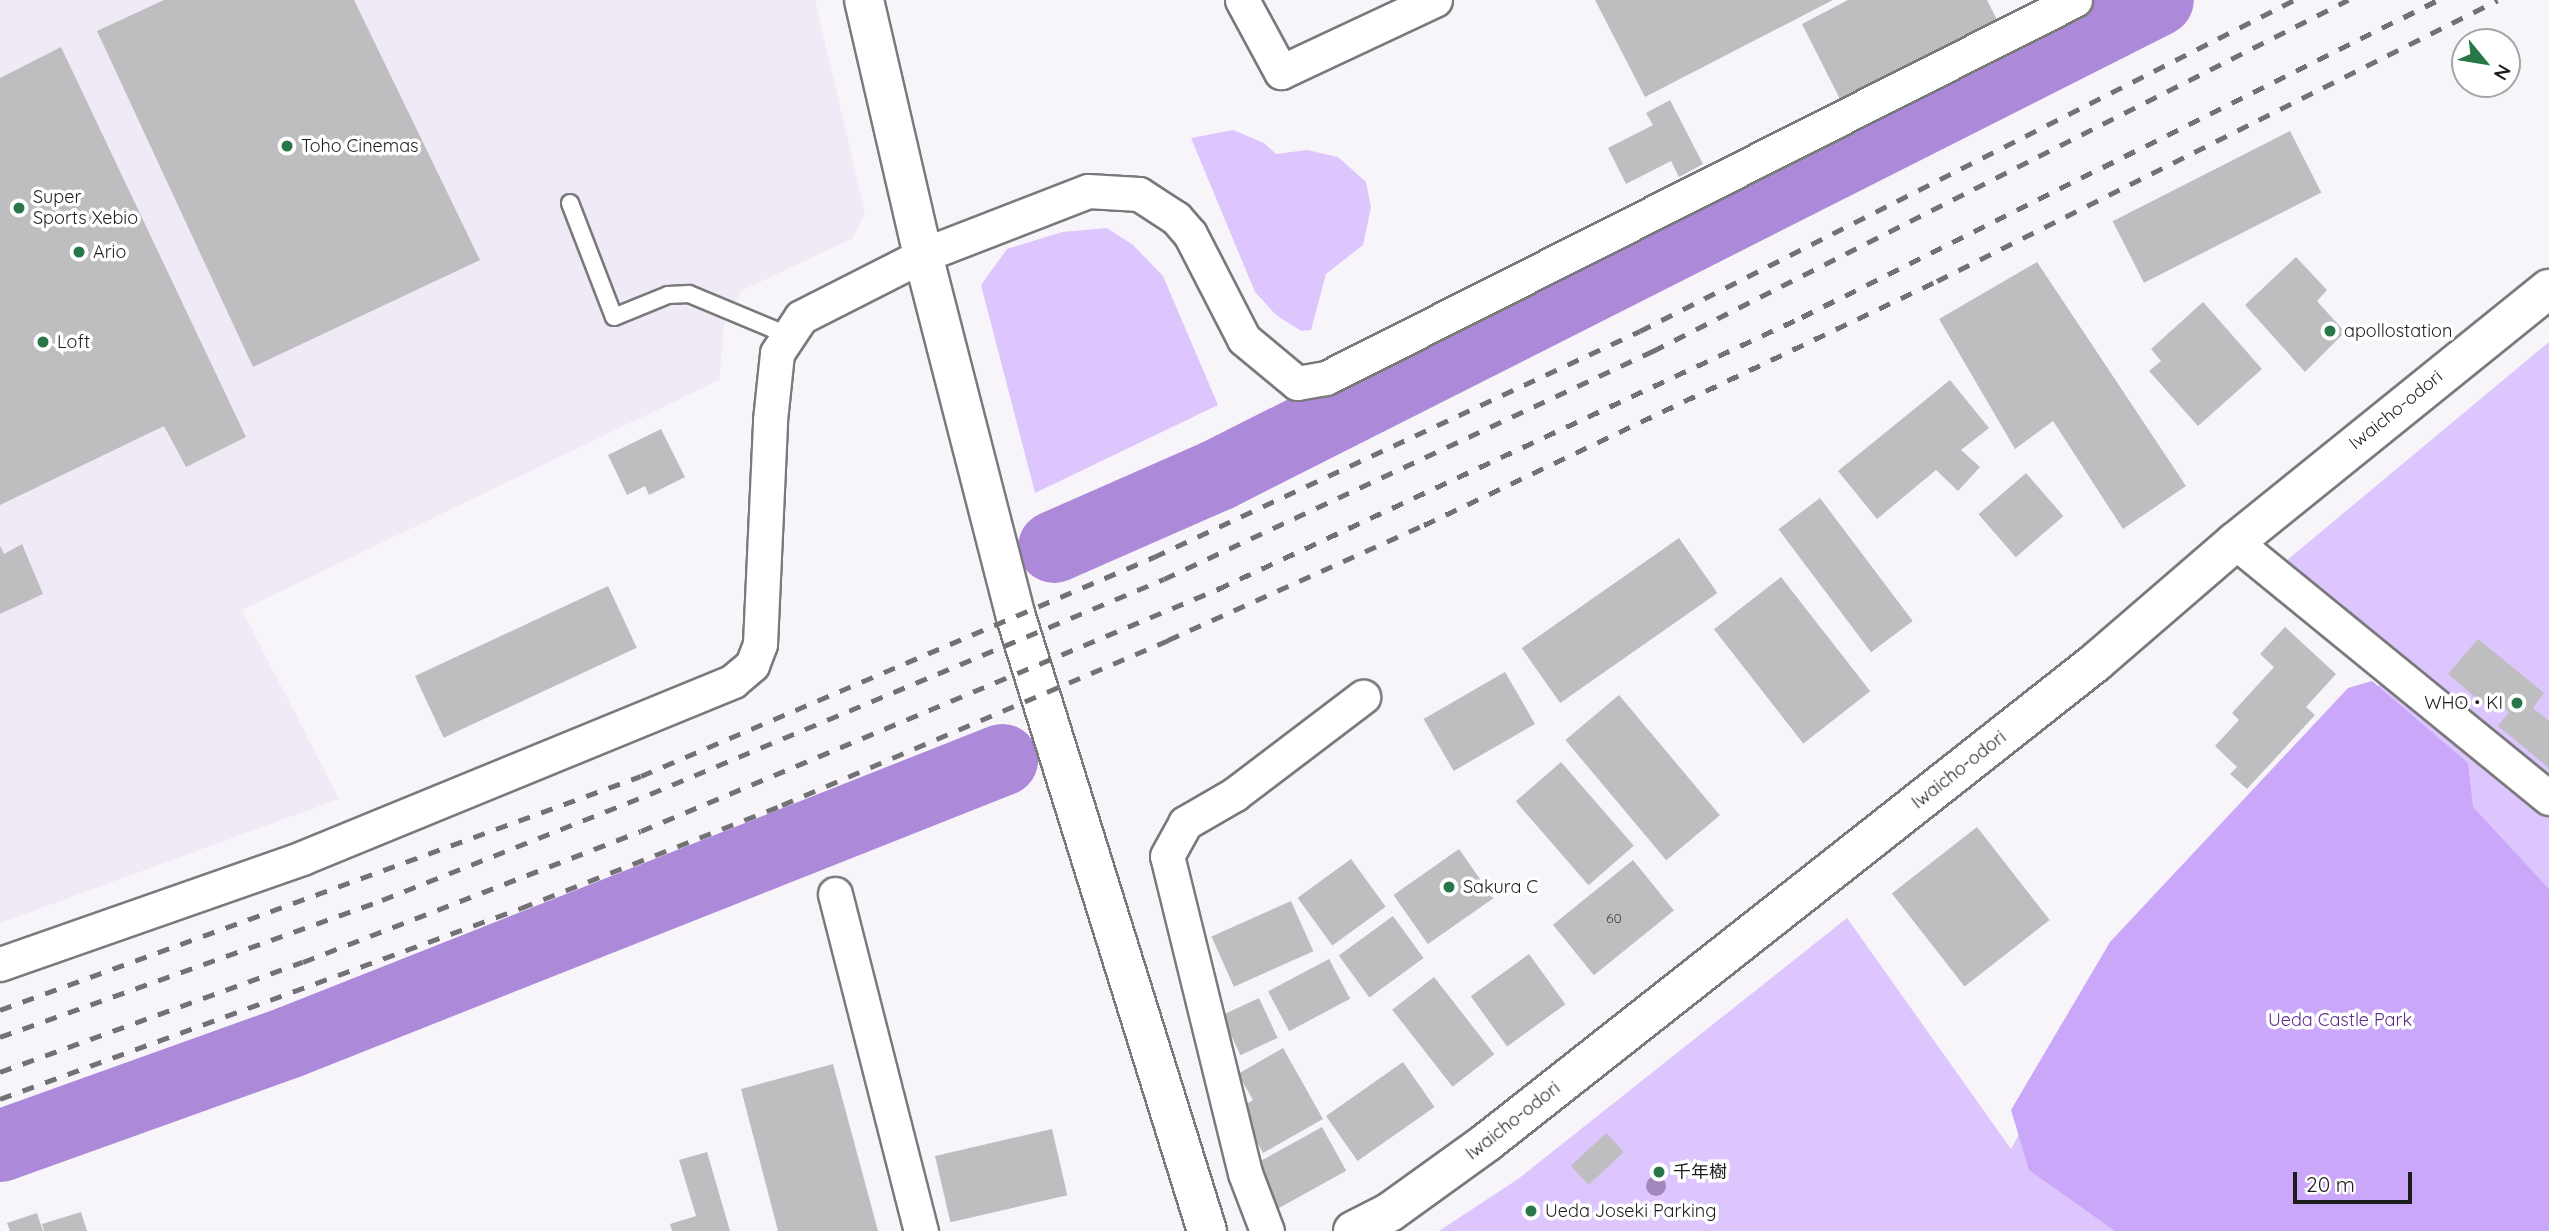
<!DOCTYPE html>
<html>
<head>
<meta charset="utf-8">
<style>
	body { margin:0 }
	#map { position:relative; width:2549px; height:1231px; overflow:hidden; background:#f7f5f9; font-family:Quicksand,"Noto Sans JP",sans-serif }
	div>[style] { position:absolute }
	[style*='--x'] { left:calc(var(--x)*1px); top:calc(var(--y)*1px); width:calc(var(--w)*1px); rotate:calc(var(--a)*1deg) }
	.built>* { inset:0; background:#efeaf5 }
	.green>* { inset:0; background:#ddc6fd }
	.forest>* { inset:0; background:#cba7fa }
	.river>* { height:72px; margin:-36px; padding:0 36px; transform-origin:36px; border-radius:36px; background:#ad89da }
	.building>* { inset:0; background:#bebdc0; transform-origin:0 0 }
	.roads { filter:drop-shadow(2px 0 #7a797c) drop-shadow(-2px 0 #7a797c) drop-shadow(0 2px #7a797c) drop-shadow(0 -2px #7a797c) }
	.service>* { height:16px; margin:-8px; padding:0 8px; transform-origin:8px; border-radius:8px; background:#fff }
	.minor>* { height:33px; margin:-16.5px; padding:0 16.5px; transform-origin:16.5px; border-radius:16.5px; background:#fff }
	.tertiary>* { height:38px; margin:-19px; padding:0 19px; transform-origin:19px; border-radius:19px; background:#fff }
	.rail>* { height:5px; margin-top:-2.5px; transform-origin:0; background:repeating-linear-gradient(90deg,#727174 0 12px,transparent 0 24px) }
	.trees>* { width:20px; height:20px; margin:-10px; border-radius:50%; background:#a286bc }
	.dots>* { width:19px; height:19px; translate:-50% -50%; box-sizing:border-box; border:4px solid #fff; border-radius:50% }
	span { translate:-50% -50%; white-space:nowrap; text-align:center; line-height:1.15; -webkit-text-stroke:7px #fff; paint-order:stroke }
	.number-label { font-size:14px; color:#444446 }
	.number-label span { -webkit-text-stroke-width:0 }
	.poi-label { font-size:18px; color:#1c1c1d }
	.left { translate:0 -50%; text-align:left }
	.right { translate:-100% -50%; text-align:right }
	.street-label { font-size:18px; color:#1c1c1d }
	.park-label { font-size:18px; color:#5c2c8a }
	.north { position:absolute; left:2451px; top:28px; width:70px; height:70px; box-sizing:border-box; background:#fff; border:2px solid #a4a4a5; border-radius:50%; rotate:120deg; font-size:19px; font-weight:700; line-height:28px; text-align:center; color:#1c1c1d }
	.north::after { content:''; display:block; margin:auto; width:24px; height:32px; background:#277748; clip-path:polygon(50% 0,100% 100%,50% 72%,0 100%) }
	.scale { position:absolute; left:2293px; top:1172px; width:119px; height:32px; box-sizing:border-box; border:4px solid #1c1c1d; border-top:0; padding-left:9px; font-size:21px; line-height:24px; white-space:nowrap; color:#1c1c1d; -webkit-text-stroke:5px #fff; paint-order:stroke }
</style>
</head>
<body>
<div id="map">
	<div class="built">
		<div style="clip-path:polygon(0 0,815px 0,865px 213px,853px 238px,741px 291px,724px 326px,719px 380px,242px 610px,339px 799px,0 923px)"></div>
	</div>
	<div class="green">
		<div style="clip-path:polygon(1233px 130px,1264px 143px,1276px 154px,1307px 150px,1338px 157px,1366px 182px,1371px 207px,1363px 245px,1326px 274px,1311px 330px,1301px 331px,1276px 315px,1255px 292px,1191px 138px)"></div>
		<div style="clip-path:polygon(1107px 228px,1133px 245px,1163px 276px,1218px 405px,1035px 493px,981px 285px,1007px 249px,1062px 232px)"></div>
		<div style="clip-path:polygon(2549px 342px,2549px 1231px,1439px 1231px,1518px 1179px,1847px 918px,2011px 1149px,2124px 940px,2400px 664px,2286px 561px)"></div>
	</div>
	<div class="forest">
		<div style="clip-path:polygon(2372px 681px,2468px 763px,2473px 807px,2549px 889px,2549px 1231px,2115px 1231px,2029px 1170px,2011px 1110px,2110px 942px,2348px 688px)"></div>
	</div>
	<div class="river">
		<div style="--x:1054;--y:547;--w:179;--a:-23.7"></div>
		<div style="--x:1218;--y:475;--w:1053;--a:-26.81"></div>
		<div style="--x:0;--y:1146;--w:308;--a:-19.7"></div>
		<div style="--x:290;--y:1042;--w:766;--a:-21.61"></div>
	</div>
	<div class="building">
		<div style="clip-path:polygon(164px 0,354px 0,480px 260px,253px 367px,97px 31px)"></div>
		<div style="clip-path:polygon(1595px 0,1833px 0,1645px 97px)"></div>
		<div style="clip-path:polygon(1848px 0,1987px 0,1997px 20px,1841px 101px,1802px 24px)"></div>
		<div style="clip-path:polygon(61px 47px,246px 437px,186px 467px,164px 426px,0 505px,0 78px)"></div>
		<div style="clip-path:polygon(1670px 100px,1703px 164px,1679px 177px,1671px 161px,1626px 184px,1608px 148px,1653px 125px,1646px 113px)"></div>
		<div style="left:2290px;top:131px;width:69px;height:199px;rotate:63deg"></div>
		<div style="clip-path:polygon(2296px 257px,2327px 290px,2317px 301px,2345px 332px,2305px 372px,2245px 305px)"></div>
		<div style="clip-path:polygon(2037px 262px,2186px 486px,2123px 529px,2053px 421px,2015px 449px,1939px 319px)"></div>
		<div style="clip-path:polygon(2203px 302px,2262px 369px,2198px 426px,2149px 371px,2161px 361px,2151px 349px)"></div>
		<div style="clip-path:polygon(1950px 380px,1989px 428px,1961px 450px,1980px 467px,1958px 491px,1936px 470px,1877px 519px,1838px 471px)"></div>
		<div style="clip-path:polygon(661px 429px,685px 477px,649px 495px,645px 486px,627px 495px,608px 455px)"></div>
		<div style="left:2026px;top:473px;width:57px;height:63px;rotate:49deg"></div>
		<div style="left:1820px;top:498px;width:154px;height:52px;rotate:53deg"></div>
		<div style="left:1679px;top:538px;width:67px;height:192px;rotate:55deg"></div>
		<div style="clip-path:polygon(22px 544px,43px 594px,0 614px,0 546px,4px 554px)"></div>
		<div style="left:1781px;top:577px;width:145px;height:85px;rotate:52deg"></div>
		<div style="left:608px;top:586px;width:68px;height:213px;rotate:65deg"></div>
		<div style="clip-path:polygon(2285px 627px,2336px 674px,2306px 707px,2315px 715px,2247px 789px,2230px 774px,2237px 767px,2215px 746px,2239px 720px,2232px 713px,2274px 667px,2260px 654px)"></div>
		<div style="clip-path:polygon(2478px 639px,2544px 693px,2533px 708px,2549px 721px,2549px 768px,2498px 726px,2509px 712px,2493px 699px,2487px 707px,2448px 674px)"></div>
		<div style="left:1505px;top:672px;width:60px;height:94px;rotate:60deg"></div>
		<div style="left:1619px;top:695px;width:157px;height:70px;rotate:50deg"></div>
		<div style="left:1561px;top:762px;width:111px;height:60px;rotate:49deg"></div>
		<div style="left:1977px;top:827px;width:118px;height:108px;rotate:52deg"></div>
		<div style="left:1459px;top:849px;width:60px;height:80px;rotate:55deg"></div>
		<div style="left:1351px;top:859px;width:59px;height:66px;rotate:54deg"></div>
		<div style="left:1633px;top:860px;width:65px;height:103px;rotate:51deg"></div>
		<div style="left:1291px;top:901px;width:55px;height:87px;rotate:66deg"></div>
		<div style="left:1393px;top:916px;width:52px;height:67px;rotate:54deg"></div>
		<div style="left:1529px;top:954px;width:62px;height:72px;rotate:54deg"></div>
		<div style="left:1329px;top:959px;width:45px;height:69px;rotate:62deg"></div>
		<div style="left:1434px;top:977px;width:98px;height:53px;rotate:52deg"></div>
		<div style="left:1259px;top:998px;width:44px;height:41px;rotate:65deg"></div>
		<div style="clip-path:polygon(1283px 1048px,1323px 1119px,1263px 1153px,1238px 1109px,1253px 1100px,1238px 1074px)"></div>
		<div style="left:1403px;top:1062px;width:55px;height:94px;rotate:55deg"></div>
		<div style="clip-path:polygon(833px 1064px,878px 1231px,778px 1231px,741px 1089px)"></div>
		<div style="left:1322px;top:1127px;width:50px;height:80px;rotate:61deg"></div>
		<div style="left:1052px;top:1129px;width:68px;height:120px;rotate:77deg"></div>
		<div style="left:1606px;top:1133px;width:26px;height:48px;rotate:47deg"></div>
		<div style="clip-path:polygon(707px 1152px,730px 1231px,672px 1231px,670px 1224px,696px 1216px,679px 1160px)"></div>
		<div style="clip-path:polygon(81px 1212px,87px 1231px,44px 1231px,42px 1224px)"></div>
		<div style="clip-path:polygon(37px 1213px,43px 1231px,10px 1231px,7px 1223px)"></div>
	</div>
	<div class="roads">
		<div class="service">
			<div style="--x:570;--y:203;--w:122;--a:68.9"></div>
			<div style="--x:614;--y:317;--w:58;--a:-22.2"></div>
			<div style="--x:668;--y:295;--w:21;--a:-3"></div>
			<div style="--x:689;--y:294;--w:106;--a:22.7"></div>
		</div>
		<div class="minor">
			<div style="--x:1242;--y:0;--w:82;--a:61.6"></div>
			<div style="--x:1281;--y:72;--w:170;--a:-25.1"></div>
			<div style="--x:2235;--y:542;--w:405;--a:39.2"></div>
			<div style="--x:835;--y:894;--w:348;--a:75.7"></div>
			<div style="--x:0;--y:964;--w:320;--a:-19.3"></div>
			<div style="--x:302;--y:858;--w:466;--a:-22.3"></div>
			<div style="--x:733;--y:681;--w:25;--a:-40"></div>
			<div style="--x:752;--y:665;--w:22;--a:-69"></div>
			<div style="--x:760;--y:644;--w:224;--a:-87.4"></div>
			<div style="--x:770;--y:420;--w:67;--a:-84"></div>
			<div style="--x:777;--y:353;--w:43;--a:-56.3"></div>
			<div style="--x:801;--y:317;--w:137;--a:-26.9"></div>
			<div style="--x:923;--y:255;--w:177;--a:-21.2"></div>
			<div style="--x:1088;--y:191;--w:51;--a:3.4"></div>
			<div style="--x:1139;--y:194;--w:44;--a:33"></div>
			<div style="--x:1176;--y:218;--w:21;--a:49"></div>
			<div style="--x:1190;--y:234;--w:118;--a:62.8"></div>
			<div style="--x:1244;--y:339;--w:69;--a:39.7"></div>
			<div style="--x:1297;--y:383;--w:29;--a:-10"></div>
			<div style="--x:1326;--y:378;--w:839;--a:-26.78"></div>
			<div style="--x:1267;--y:1231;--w:62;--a:-110.8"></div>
			<div style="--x:1245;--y:1173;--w:326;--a:-103.8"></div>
			<div style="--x:1167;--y:856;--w:38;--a:-61"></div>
			<div style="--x:1185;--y:823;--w:58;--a:-30.1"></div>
			<div style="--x:1235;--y:794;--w:161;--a:-37.2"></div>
		</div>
		<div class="tertiary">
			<div style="--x:864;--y:0;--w:262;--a:77"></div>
			<div style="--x:923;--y:255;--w:374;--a:75.6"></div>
			<div style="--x:1016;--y:617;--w:643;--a:72.72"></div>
			<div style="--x:1353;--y:1231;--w:42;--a:-27.2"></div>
			<div style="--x:1390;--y:1212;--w:120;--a:-35.8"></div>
			<div style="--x:1487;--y:1142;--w:775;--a:-38.24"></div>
			<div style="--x:2096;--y:662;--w:184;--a:-40.8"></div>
			<div style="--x:2235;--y:542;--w:403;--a:-38.9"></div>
		</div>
	</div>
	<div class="rail">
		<div style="--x:0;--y:1010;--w:682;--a:-20.05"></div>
		<div style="--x:641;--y:776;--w:558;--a:-23.12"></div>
		<div style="--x:1154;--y:557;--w:536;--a:-24.94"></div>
		<div style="--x:1640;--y:331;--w:733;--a:-26.84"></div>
		<div style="--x:0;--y:1037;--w:406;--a:-19.7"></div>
		<div style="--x:382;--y:900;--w:288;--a:-21.6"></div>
		<div style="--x:650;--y:794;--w:557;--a:-22.7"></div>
		<div style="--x:1164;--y:579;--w:540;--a:-25"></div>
		<div style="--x:1653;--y:351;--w:779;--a:-26.8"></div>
		<div style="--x:0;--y:1072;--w:322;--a:-20"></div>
		<div style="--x:303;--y:962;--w:362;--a:-21.2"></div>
		<div style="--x:641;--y:831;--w:626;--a:-22.75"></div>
		<div style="--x:1218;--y:589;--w:644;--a:-24.97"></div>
		<div style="--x:1802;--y:317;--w:711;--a:-26.49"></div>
		<div style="--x:0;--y:1099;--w:555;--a:-20.13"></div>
		<div style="--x:521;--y:908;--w:281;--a:-21.5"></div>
		<div style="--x:782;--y:805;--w:420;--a:-23.1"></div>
		<div style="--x:1168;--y:640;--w:281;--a:-24.2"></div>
		<div style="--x:1424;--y:525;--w:568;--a:-25.44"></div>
		<div style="--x:1937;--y:281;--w:627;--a:-26.61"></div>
	</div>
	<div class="trees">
		<div style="left:1656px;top:1186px"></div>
	</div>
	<div class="dots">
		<div style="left:287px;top:146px;background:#277748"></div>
		<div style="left:19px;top:208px;background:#277748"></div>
		<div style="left:79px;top:252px;background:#277748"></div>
		<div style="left:2330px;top:331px;background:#277748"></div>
		<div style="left:43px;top:342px;background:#277748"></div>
		<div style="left:2517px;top:703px;background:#277748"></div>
		<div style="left:1449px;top:887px;background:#277748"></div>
		<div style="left:1659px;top:1172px;background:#277748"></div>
		<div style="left:1531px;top:1211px;background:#277748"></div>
	</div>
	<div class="number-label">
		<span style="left:1614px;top:918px">60</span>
	</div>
	<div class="poi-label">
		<span class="left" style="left:301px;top:146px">Toho Cinemas</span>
		<span class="left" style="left:33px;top:208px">Super<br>Sports Xebio</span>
		<span class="left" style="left:93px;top:252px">Ario</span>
		<span class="left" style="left:2344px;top:331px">apollostation</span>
		<span class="left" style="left:57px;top:342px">Loft</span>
		<span class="right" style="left:2503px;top:703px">WHO・KI</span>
		<span class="left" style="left:1463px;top:887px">Sakura C</span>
		<span class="left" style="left:1673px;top:1172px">千年樹</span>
		<span class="left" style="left:1545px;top:1211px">Ueda Joseki Parking</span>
	</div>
	<div class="street-label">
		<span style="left:2396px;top:410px;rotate:-39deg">Iwaicho-odori</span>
		<span style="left:1959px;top:770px;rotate:-38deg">Iwaicho-odori</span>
		<span style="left:1513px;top:1121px;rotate:-38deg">Iwaicho-odori</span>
	</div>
	<div class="park-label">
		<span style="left:2340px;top:1020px">Ueda Castle Park</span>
	</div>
	<div class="north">N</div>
	<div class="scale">20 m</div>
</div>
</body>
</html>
